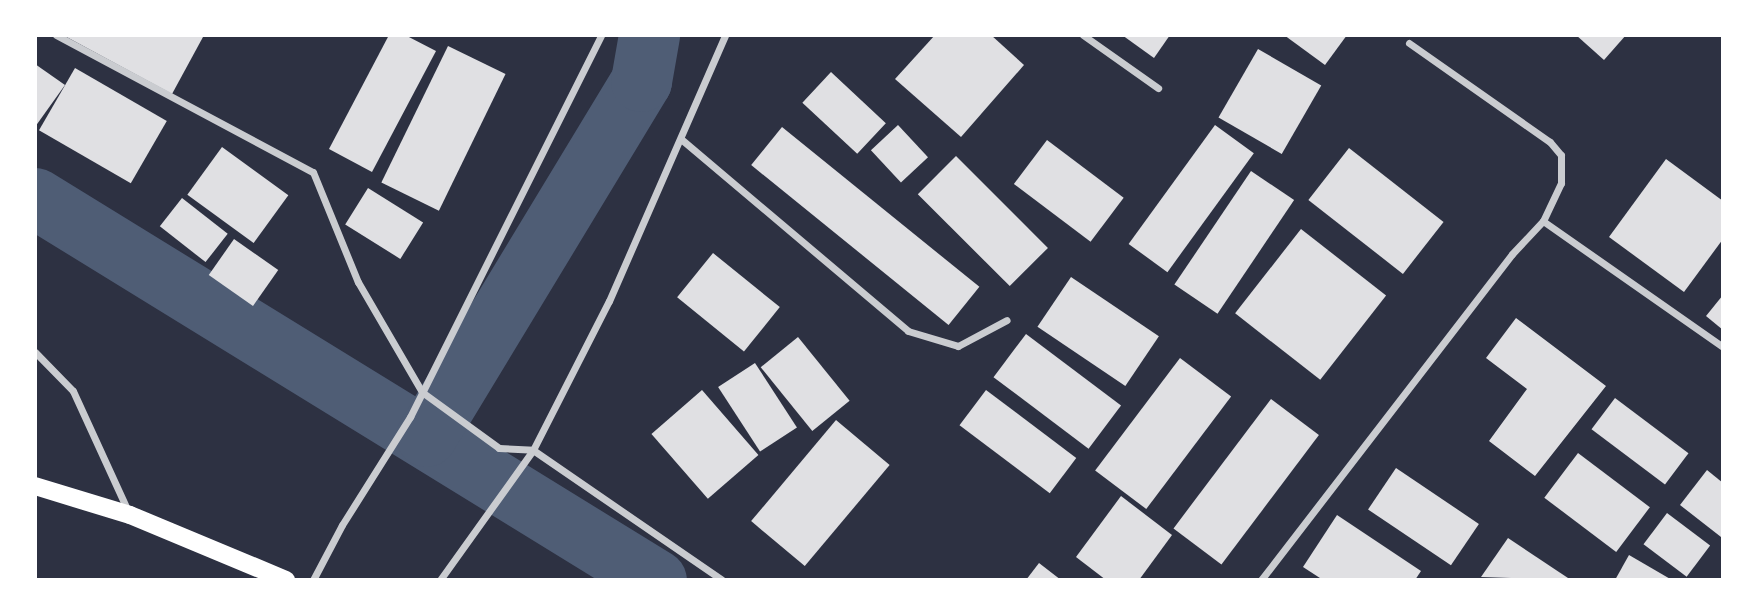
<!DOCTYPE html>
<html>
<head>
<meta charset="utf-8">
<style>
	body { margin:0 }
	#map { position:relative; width:1758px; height:615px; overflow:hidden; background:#2d3142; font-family:"Fira Sans Condensed",sans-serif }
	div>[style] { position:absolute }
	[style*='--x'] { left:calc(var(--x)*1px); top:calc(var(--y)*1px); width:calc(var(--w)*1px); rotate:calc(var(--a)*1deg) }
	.canal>* { height:61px; margin:-30.5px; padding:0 30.5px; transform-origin:30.5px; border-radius:30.5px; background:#4f5d75 }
	.building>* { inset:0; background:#e0e0e3; transform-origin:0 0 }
	.minor>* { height:7px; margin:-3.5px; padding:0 3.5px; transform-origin:3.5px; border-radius:3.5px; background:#caccd0 }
	.primary>* { height:18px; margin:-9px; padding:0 9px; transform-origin:9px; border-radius:9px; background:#fff }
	span { translate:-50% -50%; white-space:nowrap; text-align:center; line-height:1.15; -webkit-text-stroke:6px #fff; paint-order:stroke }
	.frame { position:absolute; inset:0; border:37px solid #fff; pointer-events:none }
</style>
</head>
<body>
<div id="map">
	<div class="canal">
		<div style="--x:35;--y:198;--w:729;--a:31.6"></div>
		<div style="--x:426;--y:436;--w:415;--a:-58.8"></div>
		<div style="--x:641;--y:81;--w:47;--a:-80.1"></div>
	</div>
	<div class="building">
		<div style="clip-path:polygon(63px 35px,198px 35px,203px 37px,172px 94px)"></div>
		<div style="clip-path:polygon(389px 35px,405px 35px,436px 51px,372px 172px,329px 149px)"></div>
		<div style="clip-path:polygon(935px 35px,991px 35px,1024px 65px,961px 137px,895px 79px)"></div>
		<div style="clip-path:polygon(1122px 35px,1170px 35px,1154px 58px)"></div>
		<div style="clip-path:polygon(1284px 35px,1347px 35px,1325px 65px)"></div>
		<div style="clip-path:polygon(1576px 35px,1626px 35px,1604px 60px)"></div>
		<div style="left:448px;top:46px;width:64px;height:152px;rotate:26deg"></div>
		<div style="left:1258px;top:49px;width:73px;height:79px;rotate:30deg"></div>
		<div style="clip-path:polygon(35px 64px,65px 85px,35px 127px)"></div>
		<div style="left:75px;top:68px;width:106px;height:72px;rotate:30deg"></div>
		<div style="left:831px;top:72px;width:75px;height:42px;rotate:43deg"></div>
		<div style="left:898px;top:125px;width:44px;height:37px;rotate:47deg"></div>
		<div style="left:1215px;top:125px;width:48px;height:147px;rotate:36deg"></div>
		<div style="left:782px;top:127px;width:254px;height:49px;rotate:39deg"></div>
		<div style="left:1047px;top:140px;width:96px;height:55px;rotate:37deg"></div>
		<div style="left:222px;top:147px;width:82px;height:59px;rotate:36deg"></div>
		<div style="left:1349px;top:148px;width:120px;height:66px;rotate:38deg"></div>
		<div style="left:956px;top:156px;width:130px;height:54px;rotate:45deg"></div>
		<div style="clip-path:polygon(1666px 159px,1723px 201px,1723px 239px,1684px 292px,1609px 237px)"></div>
		<div style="left:1251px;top:171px;width:52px;height:137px;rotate:34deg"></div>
		<div style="left:368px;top:188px;width:65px;height:43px;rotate:32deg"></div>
		<div style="left:182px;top:198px;width:58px;height:36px;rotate:38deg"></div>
		<div style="left:1301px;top:229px;width:108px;height:107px;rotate:38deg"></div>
		<div style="left:234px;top:239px;width:54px;height:44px;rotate:35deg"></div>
		<div style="left:713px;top:253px;width:86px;height:57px;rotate:39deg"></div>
		<div style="left:1071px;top:277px;width:106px;height:60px;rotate:34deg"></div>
		<div style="clip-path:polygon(1723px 295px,1723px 330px,1706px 316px)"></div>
		<div style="clip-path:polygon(1516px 318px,1606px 386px,1535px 476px,1489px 441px,1527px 389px,1486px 358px)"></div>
		<div style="left:1026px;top:334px;width:119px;height:54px;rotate:37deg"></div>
		<div style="left:798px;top:337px;width:82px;height:48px;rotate:51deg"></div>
		<div style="left:1180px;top:358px;width:64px;height:141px;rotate:37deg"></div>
		<div style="left:755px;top:363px;width:77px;height:44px;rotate:57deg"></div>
		<div style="left:702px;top:390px;width:86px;height:67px;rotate:49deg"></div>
		<div style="left:986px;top:390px;width:113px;height:44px;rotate:37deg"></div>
		<div style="left:1615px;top:398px;width:92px;height:39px;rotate:37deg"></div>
		<div style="left:1271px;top:399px;width:60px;height:162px;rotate:37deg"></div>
		<div style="left:836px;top:420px;width:70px;height:132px;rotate:40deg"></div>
		<div style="left:1578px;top:453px;width:90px;height:56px;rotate:37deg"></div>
		<div style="left:1396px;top:468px;width:100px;height:50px;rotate:34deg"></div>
		<div style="clip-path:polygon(1707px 470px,1723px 483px,1721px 537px,1680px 505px)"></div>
		<div style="clip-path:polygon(1121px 496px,1172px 535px,1139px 580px,1106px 580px,1076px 557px)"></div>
		<div style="left:1667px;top:513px;width:54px;height:39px;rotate:37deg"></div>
		<div style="clip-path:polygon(1337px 515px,1421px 571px,1415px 580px,1323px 580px,1303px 567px)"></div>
		<div style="clip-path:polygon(1508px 538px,1571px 580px,1481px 577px)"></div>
		<div style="clip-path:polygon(1629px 555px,1672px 580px,1615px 580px)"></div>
		<div style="clip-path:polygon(1039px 563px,1061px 580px,1026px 580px)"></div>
	</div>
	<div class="minor">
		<div style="--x:56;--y:35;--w:291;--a:28.1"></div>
		<div style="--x:313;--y:172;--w:119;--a:67.8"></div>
		<div style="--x:358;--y:282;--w:127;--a:59.8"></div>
		<div style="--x:422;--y:392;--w:95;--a:36"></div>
		<div style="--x:499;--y:448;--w:34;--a:3"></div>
		<div style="--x:533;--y:450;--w:229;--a:34.5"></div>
		<div style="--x:1083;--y:35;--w:92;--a:35.2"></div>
		<div style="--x:1409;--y:43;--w:172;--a:35.1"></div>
		<div style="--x:1550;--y:142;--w:17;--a:50"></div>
		<div style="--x:1561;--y:155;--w:28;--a:90"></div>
		<div style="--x:1561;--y:183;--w:42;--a:115.3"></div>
		<div style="--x:681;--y:139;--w:297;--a:40.2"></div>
		<div style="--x:908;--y:331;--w:52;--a:16.7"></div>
		<div style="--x:958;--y:346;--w:55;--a:-28"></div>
		<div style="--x:35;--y:352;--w:54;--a:45.7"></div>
		<div style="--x:73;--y:391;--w:132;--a:65.4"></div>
		<div style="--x:313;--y:580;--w:62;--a:-62.2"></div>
		<div style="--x:342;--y:525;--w:128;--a:-57.8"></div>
		<div style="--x:410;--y:417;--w:427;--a:-63.4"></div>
		<div style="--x:440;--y:580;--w:160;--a:-54.4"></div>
		<div style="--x:533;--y:450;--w:167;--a:-63"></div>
		<div style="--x:609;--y:301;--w:290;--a:-66.4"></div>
		<div style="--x:1261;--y:580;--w:411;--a:-52.4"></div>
		<div style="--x:1512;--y:254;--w:45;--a:-46.8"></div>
		<div style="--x:1543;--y:221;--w:220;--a:35"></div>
	</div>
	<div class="primary">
		<div style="--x:35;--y:486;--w:99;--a:17"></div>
		<div style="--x:130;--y:515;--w:169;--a:22.6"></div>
	</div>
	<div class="frame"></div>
</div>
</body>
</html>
